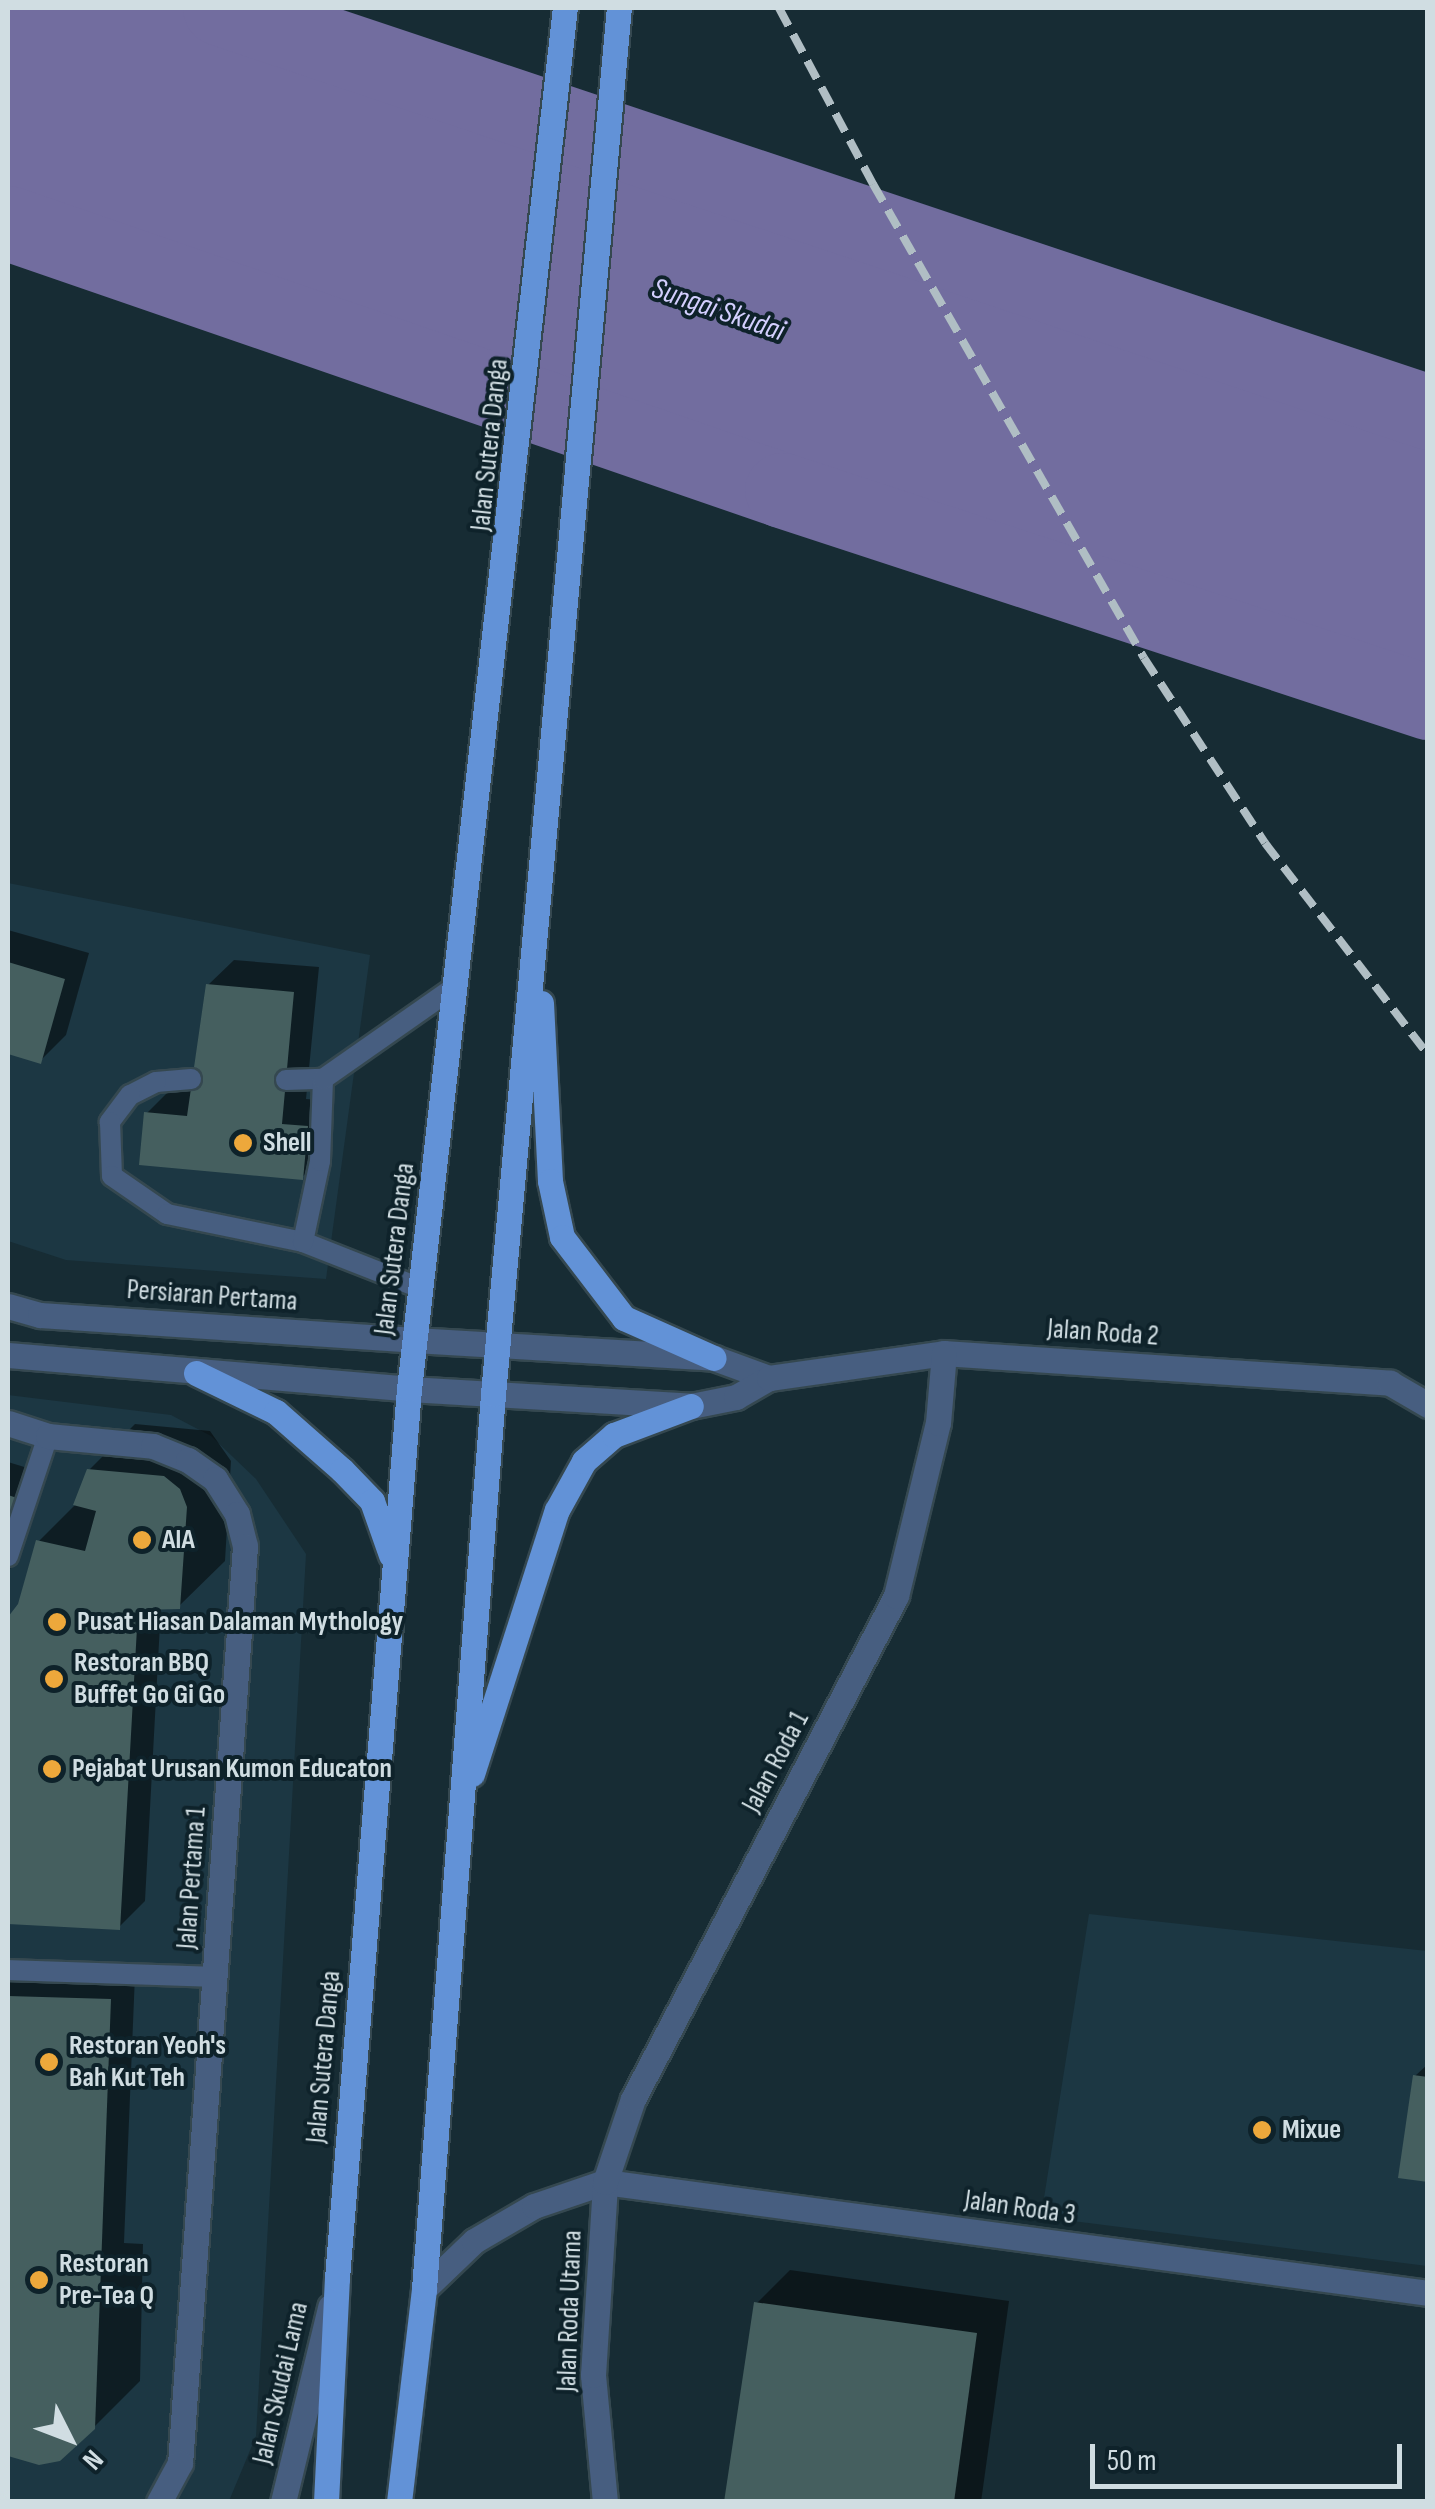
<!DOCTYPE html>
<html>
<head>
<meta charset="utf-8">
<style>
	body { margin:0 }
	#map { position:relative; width:1435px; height:2509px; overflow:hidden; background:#172c34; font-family:"Sofia Sans Condensed",sans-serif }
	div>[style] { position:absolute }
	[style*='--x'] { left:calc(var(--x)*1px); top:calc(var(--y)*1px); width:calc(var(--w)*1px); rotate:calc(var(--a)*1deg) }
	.built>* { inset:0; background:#1c3743 }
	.water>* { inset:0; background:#726d9f }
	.shadow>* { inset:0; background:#0007 }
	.river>* { height:75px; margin:-37.5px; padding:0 37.5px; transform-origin:37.5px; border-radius:37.5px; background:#726d9f }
	.building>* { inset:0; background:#455f5f }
	.roads { filter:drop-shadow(2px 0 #354850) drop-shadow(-2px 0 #354850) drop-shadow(0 2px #354850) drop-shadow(0 -2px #354850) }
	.service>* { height:20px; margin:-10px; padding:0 10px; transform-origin:10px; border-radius:10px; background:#475e80 }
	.minor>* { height:25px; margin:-12.5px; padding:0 12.5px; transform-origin:12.5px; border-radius:12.5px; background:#475e80 }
	.tertiary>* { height:25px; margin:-12.5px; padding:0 12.5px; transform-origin:12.5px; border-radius:12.5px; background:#475e80 }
	.primary>* { height:25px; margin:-12.5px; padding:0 12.5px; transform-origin:12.5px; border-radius:12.5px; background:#6292d7 }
	.rail>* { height:8px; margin-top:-4px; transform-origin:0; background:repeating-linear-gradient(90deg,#b0bec4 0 20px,transparent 0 30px) }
	.dots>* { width:28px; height:28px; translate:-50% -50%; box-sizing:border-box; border:5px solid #0e222a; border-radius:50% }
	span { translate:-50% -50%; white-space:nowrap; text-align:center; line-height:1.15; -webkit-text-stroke:8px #0e222a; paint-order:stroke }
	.street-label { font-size:28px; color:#d0dde2 }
	.poi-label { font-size:28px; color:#d0dde2; font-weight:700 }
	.left { translate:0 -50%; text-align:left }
	.water-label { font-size:30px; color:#d3cffe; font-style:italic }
	.frame { position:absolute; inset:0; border:10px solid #d0dde2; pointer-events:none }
	.north { position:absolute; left:20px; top:2389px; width:100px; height:100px; -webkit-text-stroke:8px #0e222a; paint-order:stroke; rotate:132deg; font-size:28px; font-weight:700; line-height:40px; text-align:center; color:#d0dde2 }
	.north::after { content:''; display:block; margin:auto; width:35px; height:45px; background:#d0dde2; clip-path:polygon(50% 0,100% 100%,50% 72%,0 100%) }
	.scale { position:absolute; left:1090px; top:2444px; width:312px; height:45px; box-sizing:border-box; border:5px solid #d0dde2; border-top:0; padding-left:12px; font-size:30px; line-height:35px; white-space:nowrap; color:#d0dde2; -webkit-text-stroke:8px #0e222a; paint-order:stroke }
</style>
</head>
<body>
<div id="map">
	<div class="built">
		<div style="clip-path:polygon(8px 883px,370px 955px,326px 1279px,66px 1260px,8px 1241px)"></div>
		<div style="clip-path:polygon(8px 1395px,171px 1415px,211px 1436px,256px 1479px,306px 1554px,256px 2436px,229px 2501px,8px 2501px)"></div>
		<div style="clip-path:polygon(1089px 1914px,1427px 1951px,1427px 2266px,1041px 2217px)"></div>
	</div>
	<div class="water">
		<div style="clip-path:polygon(8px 8px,220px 8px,1427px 412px,1427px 702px,782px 490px,8px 223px)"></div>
	</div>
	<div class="shadow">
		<div style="clip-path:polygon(8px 930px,89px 953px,66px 1035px,40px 1061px,8px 1052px)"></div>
		<div style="clip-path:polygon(234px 960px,319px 967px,306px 1099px,333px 1101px,328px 1152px,302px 1177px,147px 1113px,173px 1087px,194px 1089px,208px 985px)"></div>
		<div style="clip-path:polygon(135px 1424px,210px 1431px,231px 1461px,225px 1561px,179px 1606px,161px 1606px,145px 1901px,119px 1927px,8px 1922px,8px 1621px,21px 1605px,39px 1541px,77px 1503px,89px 1470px)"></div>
		<div style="clip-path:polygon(8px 1462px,44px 1473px,8px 1575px)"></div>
		<div style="clip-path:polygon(8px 1970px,135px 1975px,124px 2243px,143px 2244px,140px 2381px,94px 2427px,39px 2462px,8px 2453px)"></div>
		<div style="clip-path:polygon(1428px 2064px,1428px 2179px,1415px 2076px)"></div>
		<div style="clip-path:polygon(790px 2270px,1009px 2301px,981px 2502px,726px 2502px,757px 2303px)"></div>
	</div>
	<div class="river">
		<div style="--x:220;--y:8;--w:1274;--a:18.49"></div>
		<div style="--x:8;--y:223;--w:819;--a:19.03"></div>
		<div style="--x:782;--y:490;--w:680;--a:18.17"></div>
	</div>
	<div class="building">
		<div style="clip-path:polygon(8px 962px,65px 979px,41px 1064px,8px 1054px)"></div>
		<div style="clip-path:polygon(206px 984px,294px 992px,282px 1124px,308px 1126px,303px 1180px,139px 1165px,144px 1112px,187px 1116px)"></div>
		<div style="clip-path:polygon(87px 1469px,164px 1476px,180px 1489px,187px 1507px,180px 1609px,138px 1610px,120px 1930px,8px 1924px,8px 1617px,18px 1604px,36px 1540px,85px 1551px,96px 1511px,73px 1505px)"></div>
		<div style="clip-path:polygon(8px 1495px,20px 1499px,8px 1535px)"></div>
		<div style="clip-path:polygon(8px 1996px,111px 1999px,95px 2429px,60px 2461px,39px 2465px,8px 2456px)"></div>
		<div style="clip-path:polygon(1413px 2075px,1428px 2077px,1428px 2182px,1398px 2178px)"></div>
		<div style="clip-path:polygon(754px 2302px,977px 2333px,954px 2502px,724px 2502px)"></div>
	</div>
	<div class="roads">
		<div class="service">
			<div style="--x:191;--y:1079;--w:35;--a:175"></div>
			<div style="--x:156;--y:1082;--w:29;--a:153"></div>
			<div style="--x:130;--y:1095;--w:34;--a:127"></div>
			<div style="--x:110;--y:1122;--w:54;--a:87.9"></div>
			<div style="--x:112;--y:1176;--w:67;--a:34.6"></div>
			<div style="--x:167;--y:1214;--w:139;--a:11.6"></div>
			<div style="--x:286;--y:1080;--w:37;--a:-2"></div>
			<div style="--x:420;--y:1288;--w:126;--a:-158.5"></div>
			<div style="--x:303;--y:1242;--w:83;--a:-78.1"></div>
			<div style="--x:320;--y:1161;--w:82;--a:-87.9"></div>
			<div style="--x:323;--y:1079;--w:162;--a:-35"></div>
			<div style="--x:8;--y:1556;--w:126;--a:-71.6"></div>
			<div style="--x:8;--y:1970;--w:207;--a:1.9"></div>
		</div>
		<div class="minor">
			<div style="--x:414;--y:1340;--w:301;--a:3.4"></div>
			<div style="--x:714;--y:1358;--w:59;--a:20"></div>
			<div style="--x:409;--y:1389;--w:283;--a:3.4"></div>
			<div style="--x:691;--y:1406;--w:46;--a:-11.3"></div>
			<div style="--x:736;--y:1397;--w:38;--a:-30"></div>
			<div style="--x:769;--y:1378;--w:177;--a:-8.1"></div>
			<div style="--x:944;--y:1353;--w:447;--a:3.8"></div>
			<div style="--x:1390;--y:1383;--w:44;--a:30.1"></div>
			<div style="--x:8;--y:1423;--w:42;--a:18"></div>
			<div style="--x:48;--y:1436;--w:105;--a:5.4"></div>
			<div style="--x:153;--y:1446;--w:38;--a:22"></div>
			<div style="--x:188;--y:1460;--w:33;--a:35"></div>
			<div style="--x:215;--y:1479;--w:41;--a:57.8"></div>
			<div style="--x:237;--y:1514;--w:33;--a:76"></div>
			<div style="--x:245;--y:1546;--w:919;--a:94.05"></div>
			<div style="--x:180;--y:2463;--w:44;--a:118.3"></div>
			<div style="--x:424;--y:2289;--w:69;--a:-43.8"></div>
			<div style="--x:474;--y:2241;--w:69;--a:-30.3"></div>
			<div style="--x:534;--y:2206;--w:75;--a:-18.7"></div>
			<div style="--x:605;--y:2182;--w:830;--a:7.68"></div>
			<div style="--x:605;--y:2502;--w:128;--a:-95.4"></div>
			<div style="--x:593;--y:2375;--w:193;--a:-86.4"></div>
			<div style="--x:605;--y:2182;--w:88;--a:-71.4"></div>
			<div style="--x:633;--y:2099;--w:568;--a:-62.4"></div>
			<div style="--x:896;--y:1596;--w:178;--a:-76.4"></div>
			<div style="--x:938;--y:1423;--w:70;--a:-85.1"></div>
		</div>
		<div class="tertiary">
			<div style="--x:8;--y:1306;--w:33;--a:16"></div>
			<div style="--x:40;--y:1315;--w:375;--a:3.8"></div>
			<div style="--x:8;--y:1355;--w:402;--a:4.8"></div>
			<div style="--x:283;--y:2502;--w:201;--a:-76.4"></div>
		</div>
		<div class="primary">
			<div style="--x:541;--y:1003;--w:178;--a:87.1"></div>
			<div style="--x:550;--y:1181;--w:57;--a:77.9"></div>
			<div style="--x:562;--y:1237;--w:102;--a:52.6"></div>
			<div style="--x:624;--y:1318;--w:98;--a:24"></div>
			<div style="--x:196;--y:1373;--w:89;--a:26"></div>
			<div style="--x:276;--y:1412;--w:88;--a:41.3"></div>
			<div style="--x:342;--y:1470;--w:43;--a:45.9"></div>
			<div style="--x:372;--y:1501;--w:57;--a:70.6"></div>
			<div style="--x:472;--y:1774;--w:277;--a:-72.2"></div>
			<div style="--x:557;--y:1510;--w:56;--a:-61.1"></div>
			<div style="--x:584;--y:1461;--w:40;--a:-41"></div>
			<div style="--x:614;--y:1435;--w:82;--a:-20.6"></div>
			<div style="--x:326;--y:2502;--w:224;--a:-87.2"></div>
			<div style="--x:337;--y:2278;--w:892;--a:-85.37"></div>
			<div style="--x:409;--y:1389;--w:1390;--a:-83.56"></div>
			<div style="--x:399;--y:2502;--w:214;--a:-83.3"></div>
			<div style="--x:424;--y:2289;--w:898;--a:-85.59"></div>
			<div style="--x:493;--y:1394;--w:1392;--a:-84.81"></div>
		</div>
	</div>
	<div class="rail">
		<div style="--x:779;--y:8;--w:200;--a:61.9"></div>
		<div style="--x:873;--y:184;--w:546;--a:60.24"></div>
		<div style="--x:1144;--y:658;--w:221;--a:56.8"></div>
		<div style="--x:1265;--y:843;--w:267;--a:52.4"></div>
	</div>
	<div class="dots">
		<div style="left:243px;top:1143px;background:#eda83b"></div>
		<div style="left:142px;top:1540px;background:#eda83b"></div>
		<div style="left:57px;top:1622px;background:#eda83b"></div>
		<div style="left:54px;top:1679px;background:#eda83b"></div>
		<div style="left:52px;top:1769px;background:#eda83b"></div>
		<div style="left:49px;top:2062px;background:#eda83b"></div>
		<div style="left:1262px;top:2130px;background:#eda83b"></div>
		<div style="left:39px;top:2280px;background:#eda83b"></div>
	</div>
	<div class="street-label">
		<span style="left:490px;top:445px;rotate:-84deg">Jalan Sutera Danga</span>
		<span style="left:395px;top:1249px;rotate:-83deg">Jalan Sutera Danga</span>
		<span style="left:212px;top:1296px;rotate:4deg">Persiaran Pertama</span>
		<span style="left:1103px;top:1333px;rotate:4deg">Jalan Roda 2</span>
		<span style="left:776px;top:1762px;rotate:-62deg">Jalan Roda 1</span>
		<span style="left:192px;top:1878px;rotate:-86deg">Jalan Pertama 1</span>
		<span style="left:324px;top:2057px;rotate:-85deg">Jalan Sutera Danga</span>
		<span style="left:1020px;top:2208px;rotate:8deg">Jalan Roda 3</span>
		<span style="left:570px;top:2311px;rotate:-88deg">Jalan Roda Utama</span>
		<span style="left:281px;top:2383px;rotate:-77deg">Jalan Skudai Lama</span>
	</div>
	<div class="poi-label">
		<span class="left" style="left:263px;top:1143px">Shell</span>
		<span class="left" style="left:162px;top:1540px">AIA</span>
		<span class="left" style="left:77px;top:1622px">Pusat Hiasan Dalaman Mythology</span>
		<span class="left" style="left:74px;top:1679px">Restoran BBQ<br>Buffet Go Gi Go</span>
		<span class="left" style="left:72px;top:1769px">Pejabat Urusan Kumon Educaton</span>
		<span class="left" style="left:69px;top:2062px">Restoran Yeoh's<br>Bah Kut Teh</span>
		<span class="left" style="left:1282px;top:2130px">Mixue</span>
		<span class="left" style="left:59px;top:2280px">Restoran<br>Pre-Tea Q</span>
	</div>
	<div class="water-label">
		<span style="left:718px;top:310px;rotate:19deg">Sungai Skudai</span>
	</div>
	<div class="frame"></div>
	<div class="north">N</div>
	<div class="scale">50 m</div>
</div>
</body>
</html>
